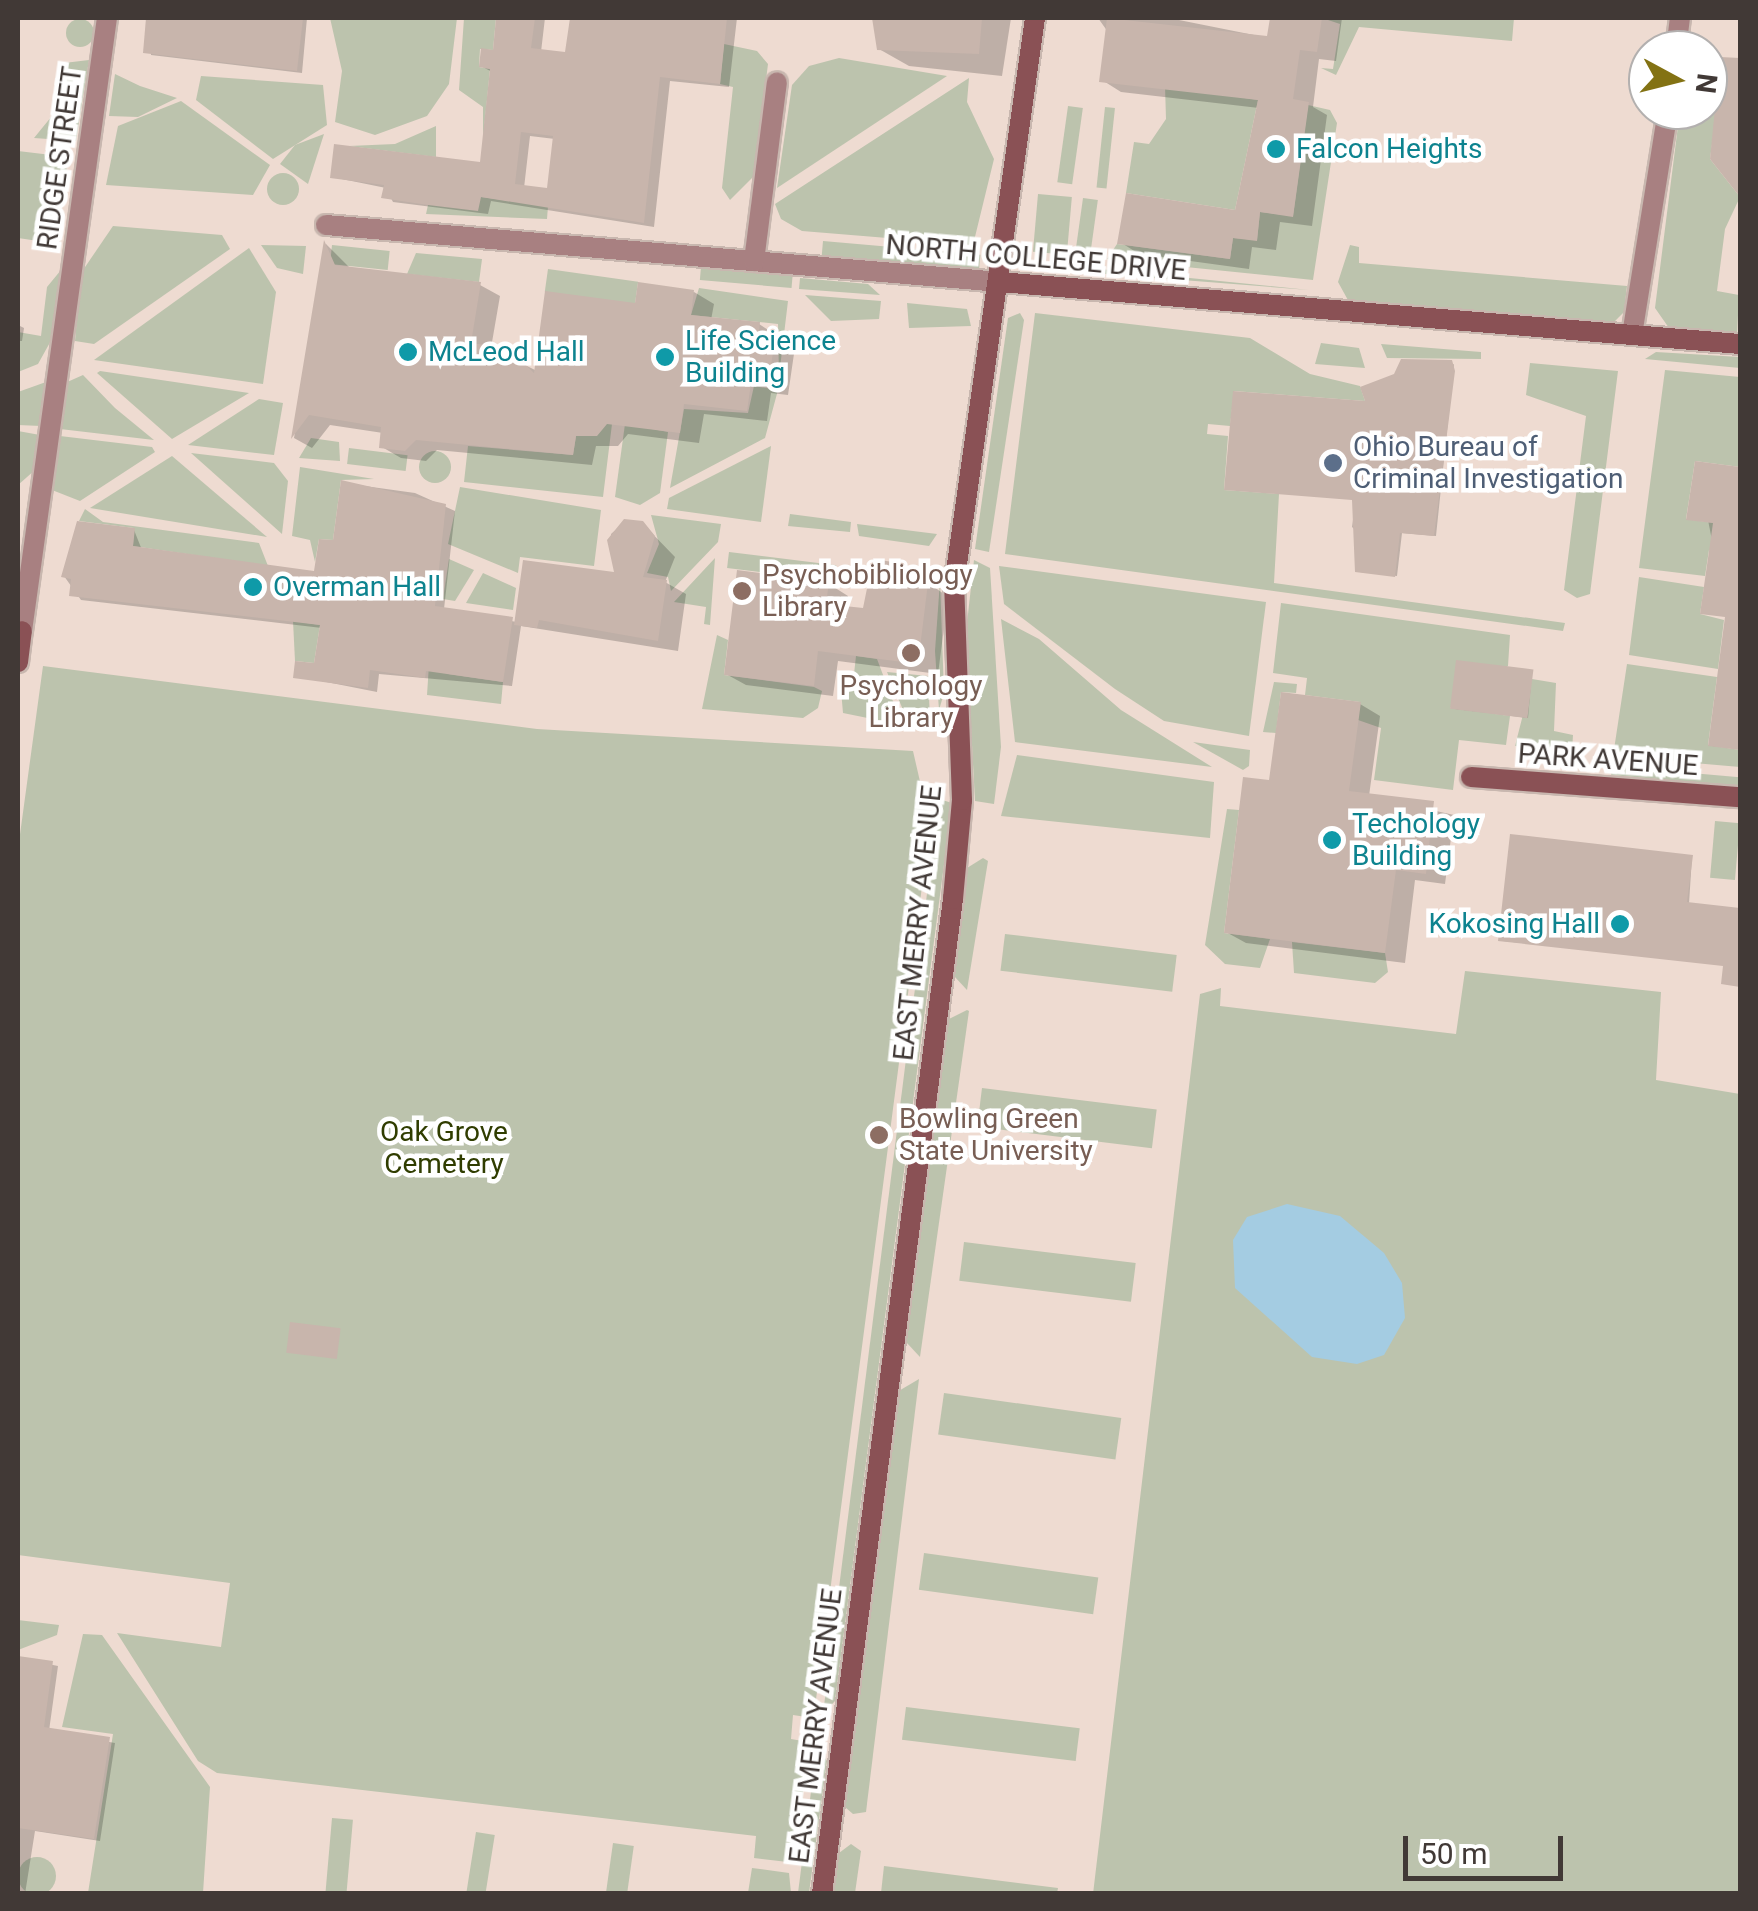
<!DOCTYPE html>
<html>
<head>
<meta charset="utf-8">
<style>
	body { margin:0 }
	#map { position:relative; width:1758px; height:1911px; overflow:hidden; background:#eedbd1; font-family:Roboto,sans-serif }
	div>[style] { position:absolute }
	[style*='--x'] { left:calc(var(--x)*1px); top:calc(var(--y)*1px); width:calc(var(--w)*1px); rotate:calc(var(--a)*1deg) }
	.green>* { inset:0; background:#bcc3ad; transform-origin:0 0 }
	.round { border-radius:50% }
	.water>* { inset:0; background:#a4cce2 }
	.shadow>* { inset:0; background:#0003 }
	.building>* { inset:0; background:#c8b5ac; transform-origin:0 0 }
	.roads { filter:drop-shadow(2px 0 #c8b7af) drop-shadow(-2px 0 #c8b7af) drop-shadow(0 2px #c8b7af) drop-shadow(0 -2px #c8b7af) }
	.street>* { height:20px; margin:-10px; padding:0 10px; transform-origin:10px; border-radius:10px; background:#a88081 }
	.secondary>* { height:20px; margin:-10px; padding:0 10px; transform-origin:10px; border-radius:10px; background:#8a5155 }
	.dots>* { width:28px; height:28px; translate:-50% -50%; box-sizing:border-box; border:5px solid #fff; border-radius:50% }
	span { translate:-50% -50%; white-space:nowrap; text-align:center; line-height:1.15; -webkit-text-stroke:9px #fff; paint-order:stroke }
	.culture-label { font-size:28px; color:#0d838f }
	.left { translate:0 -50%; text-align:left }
	.right { translate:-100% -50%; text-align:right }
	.street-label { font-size:28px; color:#413936 }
	.service-label { font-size:28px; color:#4e5e75 }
	.education-label { font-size:28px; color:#785e54 }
	.park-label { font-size:28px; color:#303d00 }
	.frame { position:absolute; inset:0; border:20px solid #413936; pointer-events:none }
	.north { position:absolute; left:1628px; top:30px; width:100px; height:100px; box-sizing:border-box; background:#fff; border:2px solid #b3b0af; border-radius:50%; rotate:97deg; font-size:28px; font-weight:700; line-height:40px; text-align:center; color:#413936 }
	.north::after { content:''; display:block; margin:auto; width:35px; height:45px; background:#837213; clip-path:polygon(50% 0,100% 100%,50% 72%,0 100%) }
	.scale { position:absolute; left:1403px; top:1836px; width:160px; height:45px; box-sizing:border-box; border:5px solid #413936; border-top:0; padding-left:12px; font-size:30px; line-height:35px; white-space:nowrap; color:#413936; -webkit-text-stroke:8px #fff; paint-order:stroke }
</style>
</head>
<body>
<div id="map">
	<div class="green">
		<div style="clip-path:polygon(330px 18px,457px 18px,449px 84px,427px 116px,375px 135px,335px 122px,342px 71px)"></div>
		<div style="clip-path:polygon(464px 18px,496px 18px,493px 50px,480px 49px,479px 67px,490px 69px,483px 140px,483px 107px,459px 90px)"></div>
		<div style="clip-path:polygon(1322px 18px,1514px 18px,1512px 41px,1359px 27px,1336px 75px,1321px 68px,1333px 69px,1340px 24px)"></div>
		<div class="round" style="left:66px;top:19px;width:28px;height:28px"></div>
		<div style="clip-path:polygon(724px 44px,757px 51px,768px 64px,754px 176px,730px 200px,722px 188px,733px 87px,720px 84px)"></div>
		<div style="clip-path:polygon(1708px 57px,1720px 57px,1717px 90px,1740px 92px,1740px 117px,1716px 114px,1710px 159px,1740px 197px,1725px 229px,1717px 291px,1739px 295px,1737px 335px,1669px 328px,1655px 308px,1680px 110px,1708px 110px)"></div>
		<div style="clip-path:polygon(839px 58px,947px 76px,777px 188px,792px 85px,809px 66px)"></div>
		<div style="clip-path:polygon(89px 60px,76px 141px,34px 138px,56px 111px,64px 63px)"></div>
		<div style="clip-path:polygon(115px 74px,140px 86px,177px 98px,138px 117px,109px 116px)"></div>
		<div style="clip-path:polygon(201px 76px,323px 85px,327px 125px,273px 159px,196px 100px)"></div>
		<div style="clip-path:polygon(969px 78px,967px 102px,994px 159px,973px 245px,802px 231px,781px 219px,775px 204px)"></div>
		<div style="clip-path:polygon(1165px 86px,1258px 100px,1235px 210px,1126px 193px,1134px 142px,1149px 144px,1166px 119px)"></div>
		<div style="clip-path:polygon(181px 101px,270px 165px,253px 195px,106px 185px,118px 126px)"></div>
		<div style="clip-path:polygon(1308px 105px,1330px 110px,1337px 123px,1313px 280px,1107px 259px,1117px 244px,1230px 259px,1233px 238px,1257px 240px,1260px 212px,1293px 216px)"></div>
		<div style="left:1068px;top:106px;width:15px;height:77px;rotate:8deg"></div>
		<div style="left:1105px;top:107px;width:10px;height:81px;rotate:6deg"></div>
		<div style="clip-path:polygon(436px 126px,436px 157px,349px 146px,395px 144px)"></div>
		<div style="clip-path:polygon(324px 134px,308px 184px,280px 164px,295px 145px)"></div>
		<div style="clip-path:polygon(18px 151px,68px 157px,58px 235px,45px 242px,18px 238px)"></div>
		<div class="round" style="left:267px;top:173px;width:32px;height:32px"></div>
		<div style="left:1038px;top:194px;width:34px;height:58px;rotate:5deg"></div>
		<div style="clip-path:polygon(481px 197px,548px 206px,547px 219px,426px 214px,428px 205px)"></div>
		<div style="left:1083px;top:198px;width:15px;height:60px;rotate:8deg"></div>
		<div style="clip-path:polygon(113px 226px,222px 235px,230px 249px,94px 344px,75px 341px,81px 273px)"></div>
		<div style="left:823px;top:241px;width:158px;height:15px;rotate:5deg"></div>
		<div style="clip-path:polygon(261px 245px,306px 246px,303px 274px,277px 268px)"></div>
		<div style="left:332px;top:245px;width:58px;height:19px;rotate:6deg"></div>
		<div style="clip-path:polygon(1350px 245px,1359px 247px,1359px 263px,1627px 286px,1624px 312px,1611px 325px,1349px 302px,1338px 282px)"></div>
		<div style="clip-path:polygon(249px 248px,276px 292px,263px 384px,94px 360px)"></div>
		<div style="clip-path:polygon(416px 253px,482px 259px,479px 282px,407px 274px)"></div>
		<div style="clip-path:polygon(1040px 263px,1309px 290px,1041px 269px)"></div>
		<div style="left:701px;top:267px;width:92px;height:13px;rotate:5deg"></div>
		<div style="left:548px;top:269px;width:91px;height:23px;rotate:8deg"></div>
		<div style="clip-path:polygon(61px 270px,53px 337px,38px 364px,18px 372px,18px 332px,41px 336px,47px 287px)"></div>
		<div style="clip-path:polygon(800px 278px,868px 284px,880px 295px,799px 289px)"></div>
		<div style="clip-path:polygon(699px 288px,788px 301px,779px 376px,778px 324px,691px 315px)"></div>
		<div style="clip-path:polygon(805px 295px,881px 301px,879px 319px,831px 321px)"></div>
		<div style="clip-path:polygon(907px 303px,967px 309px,971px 326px,909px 328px)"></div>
		<div style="clip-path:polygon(1020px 313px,1024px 320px,989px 552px,975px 549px,1008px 318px)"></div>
		<div style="clip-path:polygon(1035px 313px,1250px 338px,1310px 374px,1360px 386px,1365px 401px,1234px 391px,1230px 426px,1208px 424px,1207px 434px,1228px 436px,1224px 490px,1279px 494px,1274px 583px,1565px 623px,1563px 631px,1005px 554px)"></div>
		<div style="clip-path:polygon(1321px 343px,1359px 348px,1365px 368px,1315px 364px)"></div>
		<div style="clip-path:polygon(1381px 344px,1481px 352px,1481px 359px,1387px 358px)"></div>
		<div style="clip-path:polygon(1656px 352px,1740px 357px,1740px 368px,1645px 359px)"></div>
		<div style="clip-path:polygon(1530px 363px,1618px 371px,1590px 594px,1577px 598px,1564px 590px,1586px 416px,1526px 395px)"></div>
		<div style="clip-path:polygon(1665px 370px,1740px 377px,1740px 467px,1695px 461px,1686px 519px,1735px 526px,1732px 553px,1709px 550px,1705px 576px,1639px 568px)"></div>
		<div style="clip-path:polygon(97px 373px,100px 371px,249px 393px,172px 439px)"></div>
		<div style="clip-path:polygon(83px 375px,115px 408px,154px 440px,60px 429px,65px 383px)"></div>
		<div style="clip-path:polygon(46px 382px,41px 426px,18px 425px,18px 392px)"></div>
		<div style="clip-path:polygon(584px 386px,612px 424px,603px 497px,464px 482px,468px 446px,573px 455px)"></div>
		<div style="clip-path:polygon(754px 386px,778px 390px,765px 438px,670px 488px,684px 409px,748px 413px)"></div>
		<div style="clip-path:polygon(259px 399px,283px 403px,274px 455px,188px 445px)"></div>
		<div style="clip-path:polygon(625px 424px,668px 432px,660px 493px,640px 505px,615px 497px)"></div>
		<div style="clip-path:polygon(18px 431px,40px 435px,35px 470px,18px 485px)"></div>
		<div style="clip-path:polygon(60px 436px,152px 447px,155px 452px,80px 501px,52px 490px)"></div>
		<div style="clip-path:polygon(311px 438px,339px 442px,340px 461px,299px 458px)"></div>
		<div style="clip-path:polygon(771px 446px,761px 522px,667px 509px,669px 498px)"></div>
		<div style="left:349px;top:448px;width:59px;height:16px;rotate:7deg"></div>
		<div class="round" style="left:419px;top:451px;width:32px;height:32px"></div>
		<div style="clip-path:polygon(191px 453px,274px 463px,288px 481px,282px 534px)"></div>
		<div style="clip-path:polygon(172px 456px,267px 537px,90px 508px)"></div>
		<div style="clip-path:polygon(300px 467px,374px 479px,341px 480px,333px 540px,319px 539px,315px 562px,310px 540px,292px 536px)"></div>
		<div style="clip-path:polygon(460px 487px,601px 510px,594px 566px,520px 557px,518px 573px,448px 544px)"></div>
		<div style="clip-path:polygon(85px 509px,103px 522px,259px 543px,268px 566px,133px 546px,134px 528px,79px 521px)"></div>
		<div style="clip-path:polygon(790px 514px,851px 522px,850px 532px,788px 526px)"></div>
		<div style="clip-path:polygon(651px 515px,721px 524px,718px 542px,671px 591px,668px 577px,647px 573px,659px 544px)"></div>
		<div style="clip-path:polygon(857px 524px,937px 534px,929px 546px,859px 536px)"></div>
		<div style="left:729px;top:552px;width:108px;height:16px;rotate:7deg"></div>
		<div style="clip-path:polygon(715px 558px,710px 625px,704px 624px,706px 607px,674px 602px)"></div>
		<div style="clip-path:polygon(449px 559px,474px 570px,455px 601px,443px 599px)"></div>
		<div style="clip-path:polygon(974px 560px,990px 568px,1001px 747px,994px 804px,975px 801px,966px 632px)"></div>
		<div style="clip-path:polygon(999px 566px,1266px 602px,1249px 736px,1164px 721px,1115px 689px,1004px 604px)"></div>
		<div style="clip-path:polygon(483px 573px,516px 588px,513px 610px,466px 603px)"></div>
		<div style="clip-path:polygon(1639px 577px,1704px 587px,1700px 614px,1724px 620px,1718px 669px,1629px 655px)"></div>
		<div style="clip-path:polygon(940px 581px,944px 693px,939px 710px,935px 651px)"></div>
		<div style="clip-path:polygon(1281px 603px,1510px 635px,1508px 666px,1450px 708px,1510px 716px,1506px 745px,1459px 740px,1453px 790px,1374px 780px,1381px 728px,1358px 720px,1360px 702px,1305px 695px,1307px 678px,1273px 673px)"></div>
		<div style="clip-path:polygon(1001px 619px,1039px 639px,1121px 710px,1212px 767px,1015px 742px)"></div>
		<div style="clip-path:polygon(293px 621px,320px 625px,314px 663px,295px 661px)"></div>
		<div style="clip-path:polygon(431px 634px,448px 674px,503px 682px,501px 704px,427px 695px)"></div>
		<div style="clip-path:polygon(717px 635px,728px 640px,724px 675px,814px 687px,822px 691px,818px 708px,803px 718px,702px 709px)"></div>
		<div style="clip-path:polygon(856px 656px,877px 659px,902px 725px,843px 713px,841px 690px,853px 683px)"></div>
		<div style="clip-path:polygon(1627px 664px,1717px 677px,1708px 745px,1740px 750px,1740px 767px,1613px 756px)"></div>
		<div style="clip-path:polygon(43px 666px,537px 729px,913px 751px,930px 825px,815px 1707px,813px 1718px,793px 1715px,791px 1739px,808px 1742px,796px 1863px,754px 1858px,756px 1836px,217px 1773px,198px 1761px,117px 1633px,221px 1647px,230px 1583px,18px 1555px,18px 849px)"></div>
		<div style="clip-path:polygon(887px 672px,928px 676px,930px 719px,909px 724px)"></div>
		<div style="clip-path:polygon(1532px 679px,1556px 683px,1554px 731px,1573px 735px,1572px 751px,1515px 746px)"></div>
		<div style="clip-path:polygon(1274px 682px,1297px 684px,1296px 693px,1281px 692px,1276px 733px,1263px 732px)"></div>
		<div style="clip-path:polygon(1193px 742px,1250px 750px,1249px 766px,1243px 770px)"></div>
		<div style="clip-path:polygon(1017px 755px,1214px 782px,1210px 838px,1001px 816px)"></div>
		<div style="left:1612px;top:766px;width:128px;height:9px;rotate:5deg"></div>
		<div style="clip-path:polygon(939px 799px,952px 803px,835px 1701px,823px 1714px)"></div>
		<div style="clip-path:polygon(1227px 809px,1239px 810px,1224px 933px,1270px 939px,1260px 968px,1225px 964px,1205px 945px)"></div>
		<div style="left:1715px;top:821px;width:25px;height:57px;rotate:5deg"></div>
		<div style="clip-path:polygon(983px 858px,988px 861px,967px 990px,954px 976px,967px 868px)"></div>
		<div style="left:1005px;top:934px;width:173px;height:37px;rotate:7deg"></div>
		<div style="clip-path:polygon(1292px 942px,1385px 953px,1388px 972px,1375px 983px,1294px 973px)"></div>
		<div style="clip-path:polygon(1465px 971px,1661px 992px,1656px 1080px,1740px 1094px,1740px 1893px,1093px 1894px,1200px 994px,1221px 988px,1220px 1006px,1456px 1034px)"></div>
		<div style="clip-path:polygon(967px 1010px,969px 1011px,920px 1357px,906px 1342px,945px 1021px)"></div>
		<div style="left:982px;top:1088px;width:176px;height:39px;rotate:7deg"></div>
		<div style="left:964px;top:1242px;width:173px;height:39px;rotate:7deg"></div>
		<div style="clip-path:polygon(919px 1379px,866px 1812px,853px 1814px,845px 1807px,897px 1392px)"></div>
		<div style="left:944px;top:1393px;width:179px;height:42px;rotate:8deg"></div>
		<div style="left:924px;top:1553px;width:176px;height:37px;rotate:8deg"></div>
		<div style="clip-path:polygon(18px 1620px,59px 1625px,57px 1635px,18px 1650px)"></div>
		<div style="clip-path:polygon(83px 1634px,102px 1635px,210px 1787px,203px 1893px,88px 1893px,113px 1734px,62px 1727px)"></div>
		<div style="left:906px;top:1707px;width:175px;height:33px;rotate:7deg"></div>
		<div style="clip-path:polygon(817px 1745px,827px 1761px,809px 1893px,798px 1893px)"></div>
		<div style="left:332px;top:1818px;width:21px;height:76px;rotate:5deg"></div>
		<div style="left:476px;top:1832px;width:19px;height:62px;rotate:9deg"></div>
		<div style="left:613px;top:1843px;width:21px;height:50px;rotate:8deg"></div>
		<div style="clip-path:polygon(851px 1844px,861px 1851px,855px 1893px,833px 1893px,839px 1853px)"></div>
		<div class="round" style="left:18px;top:1857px;width:38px;height:38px"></div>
		<div style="clip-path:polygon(884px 1866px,1058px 1888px,1057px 1893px,881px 1893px)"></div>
		<div style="clip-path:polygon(752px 1868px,789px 1873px,791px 1893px,748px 1893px)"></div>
	</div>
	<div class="water">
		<div style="clip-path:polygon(1287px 1204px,1340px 1216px,1384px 1253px,1402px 1283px,1405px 1318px,1384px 1355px,1357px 1364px,1312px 1357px,1235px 1288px,1233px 1240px,1247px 1217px)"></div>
	</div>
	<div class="shadow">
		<div style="clip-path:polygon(151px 18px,307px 18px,302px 73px,151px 55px)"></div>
		<div style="clip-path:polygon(evenodd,499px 18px,545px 18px,541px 52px,568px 55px,572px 18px,737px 18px,729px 87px,670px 81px,654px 227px,491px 201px,488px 214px,393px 202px,386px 188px,332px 177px,482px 165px,492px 72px,481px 66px,495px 52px,499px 18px,530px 136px,555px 139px,549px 190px,524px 188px,530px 136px)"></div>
		<div style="clip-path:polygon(880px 18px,1011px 18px,1002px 76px,909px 66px,879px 49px)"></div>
		<div style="clip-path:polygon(1098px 18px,1169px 18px,1269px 38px,1272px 18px,1342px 18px,1336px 61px,1319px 59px,1313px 107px,1327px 115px,1312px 226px,1280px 222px,1276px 250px,1252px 247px,1249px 269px,1139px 254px,1120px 242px,1237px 212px,1259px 108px,1121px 92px,1102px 80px,1108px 32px)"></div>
		<div style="clip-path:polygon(1722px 59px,1740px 61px,1740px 193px,1712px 158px)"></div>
		<div style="clip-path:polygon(326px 244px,351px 269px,480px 285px,500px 296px,491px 348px,537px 371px,637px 306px,694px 292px,714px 304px,711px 320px,759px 324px,795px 347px,788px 395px,771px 393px,767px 421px,704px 414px,699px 443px,628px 434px,618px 446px,596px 446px,592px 465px,437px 450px,426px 461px,401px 458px,382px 447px,383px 433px,330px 425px,312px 448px,294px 438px)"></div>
		<div style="clip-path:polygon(18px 325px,24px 328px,22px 341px,18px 341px)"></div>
		<div style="clip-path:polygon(1454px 364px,1436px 536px,1402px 533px,1397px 576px,1360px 572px,1361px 535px,1352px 527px,1369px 404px)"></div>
		<div style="clip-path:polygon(1697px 464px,1740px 470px,1740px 749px,1712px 746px,1727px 617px)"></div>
		<div style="clip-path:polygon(343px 483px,415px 493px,455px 511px,444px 609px,517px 622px,617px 575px,611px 534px,625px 522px,642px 523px,675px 557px,665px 582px,686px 594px,678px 651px,521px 626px,512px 686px,379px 674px,377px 692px,296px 676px,316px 666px,322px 628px,81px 600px,64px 576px,134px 530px,142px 550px,316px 574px,335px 543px)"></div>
		<div style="clip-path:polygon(905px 566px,948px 597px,938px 674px,838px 661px,833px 696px,746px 685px,726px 674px,829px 584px,848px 596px,847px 609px,865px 611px)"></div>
		<div style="clip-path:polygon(1532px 672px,1528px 718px,1455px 709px)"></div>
		<div style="clip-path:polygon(1360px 704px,1380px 716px,1369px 796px,1454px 815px,1445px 884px,1415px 880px,1405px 963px,1246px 943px,1226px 932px,1271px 783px)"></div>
		<div style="clip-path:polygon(1692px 857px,1689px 904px,1739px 910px,1740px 892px,1740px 986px,1725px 984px,1725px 965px,1503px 941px)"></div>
		<div style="clip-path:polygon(18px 1658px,58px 1666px,49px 1731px,115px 1743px,100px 1841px,35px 1831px,25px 1894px,18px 1894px)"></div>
	</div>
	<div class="building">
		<div style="clip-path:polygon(146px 18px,303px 18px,297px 71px,143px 53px)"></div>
		<div style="clip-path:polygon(evenodd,496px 18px,535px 18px,531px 48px,565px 52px,570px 18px,727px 18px,720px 84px,660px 77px,644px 223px,481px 197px,478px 211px,428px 205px,381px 198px,384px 185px,330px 178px,334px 144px,480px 162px,490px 69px,479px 67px,481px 48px,493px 50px,496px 18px,521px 132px,553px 136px,547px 188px,515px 184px,521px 132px)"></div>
		<div style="clip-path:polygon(872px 18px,982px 18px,979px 54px,877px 50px)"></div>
		<div style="clip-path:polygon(1107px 18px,1267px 36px,1270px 18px,1322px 18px,1317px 52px,1300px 50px,1293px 99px,1309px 102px,1293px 217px,1260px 212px,1257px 241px,1233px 238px,1230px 259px,1117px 244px,1126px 193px,1235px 210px,1258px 100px,1099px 82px)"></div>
		<div style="clip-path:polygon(1720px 57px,1740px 58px,1740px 197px,1710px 159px)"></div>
		<div style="clip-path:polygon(324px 240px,335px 265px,481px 282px,471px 343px,508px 348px,534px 373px,545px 291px,635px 303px,638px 282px,694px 290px,691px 315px,760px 322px,759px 331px,776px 333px,768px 385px,751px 383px,747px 411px,684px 404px,680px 433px,607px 424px,597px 436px,576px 436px,573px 455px,416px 440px,405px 451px,379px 448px,381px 427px,309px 415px,291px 439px)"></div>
		<div style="clip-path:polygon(1401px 359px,1452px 360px,1455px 371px,1434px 536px,1400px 533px,1395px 577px,1355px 572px,1352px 500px,1224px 490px,1233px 391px,1365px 401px,1360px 387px,1394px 374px)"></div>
		<div style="clip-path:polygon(1695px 461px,1740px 467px,1740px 750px,1708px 746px,1725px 617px,1700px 614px,1713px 523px,1686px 520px)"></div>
		<div style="clip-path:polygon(341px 480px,446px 504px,435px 606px,513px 617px,503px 682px,426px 671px,425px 678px,370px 670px,368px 688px,293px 678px,295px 661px,314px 663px,320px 625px,69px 596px,71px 579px,61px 577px,77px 521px,135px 528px,133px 546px,314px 571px,319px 539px,333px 540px)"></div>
		<div style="clip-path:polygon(624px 519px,643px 521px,655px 536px,643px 577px,667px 580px,658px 641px,539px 620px,537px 628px,514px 625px,523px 560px,614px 572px,607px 540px)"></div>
		<div style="clip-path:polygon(873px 559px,906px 564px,903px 580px,928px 583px,918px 664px,818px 651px,814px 686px,724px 675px,737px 570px,829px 582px,826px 604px,863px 608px)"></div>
		<div style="left:1456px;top:660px;width:78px;height:49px;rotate:7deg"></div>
		<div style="clip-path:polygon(1281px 692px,1361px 702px,1349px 791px,1434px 801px,1426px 874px,1396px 870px,1385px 953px,1224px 933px,1243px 777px,1269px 780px)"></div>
		<div style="clip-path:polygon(1510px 834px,1693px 855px,1687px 902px,1740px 908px,1740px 987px,1721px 984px,1723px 966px,1498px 941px)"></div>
		<div style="left:290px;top:1322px;width:51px;height:31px;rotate:7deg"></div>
		<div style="clip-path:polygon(18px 1656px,53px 1661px,44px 1727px,110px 1737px,94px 1839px,18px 1828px)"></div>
	</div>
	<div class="roads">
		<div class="street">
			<div style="--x:1676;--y:50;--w:32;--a:-83"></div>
			<div style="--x:326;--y:225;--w:676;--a:4.83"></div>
			<div style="--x:754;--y:261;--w:180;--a:-82.7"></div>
			<div style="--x:1632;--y:335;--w:228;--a:-80.9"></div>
			<div style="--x:22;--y:631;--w:619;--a:-82.11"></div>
		</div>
		<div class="secondary">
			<div style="--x:1000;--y:282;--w:743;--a:4.79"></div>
			<div style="--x:18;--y:662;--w:31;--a:-83"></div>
			<div style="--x:1471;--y:777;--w:270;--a:4.3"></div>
			<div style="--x:822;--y:1894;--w:1004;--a:-82.5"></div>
			<div style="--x:953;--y:899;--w:99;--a:-84.8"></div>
			<div style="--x:962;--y:800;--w:215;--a:-92.1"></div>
			<div style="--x:954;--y:585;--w:573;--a:-81.87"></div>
		</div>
	</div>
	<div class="dots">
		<div style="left:1276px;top:149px;background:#0f9aa8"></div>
		<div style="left:408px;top:352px;background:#0f9aa8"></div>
		<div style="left:665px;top:357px;background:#0f9aa8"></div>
		<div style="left:1333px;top:463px;background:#5c6f8a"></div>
		<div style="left:253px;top:587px;background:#0f9aa8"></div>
		<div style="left:742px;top:591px;background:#8d6e63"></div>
		<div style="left:911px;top:653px;background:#8d6e63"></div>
		<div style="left:1332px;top:840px;background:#0f9aa8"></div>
		<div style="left:1620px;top:924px;background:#0f9aa8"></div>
		<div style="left:879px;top:1135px;background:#8d6e63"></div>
	</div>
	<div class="culture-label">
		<span class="left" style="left:1296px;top:149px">Falcon Heights</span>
		<span class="left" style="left:685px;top:357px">Life Science<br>Building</span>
		<span class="left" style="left:428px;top:352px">McLeod Hall</span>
		<span class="left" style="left:273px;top:587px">Overman Hall</span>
		<span class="left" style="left:1352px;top:840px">Techology<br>Building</span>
		<span class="right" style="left:1600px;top:924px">Kokosing Hall</span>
	</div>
	<div class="street-label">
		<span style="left:60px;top:158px;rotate:-82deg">RIDGE STREET</span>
		<span style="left:1036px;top:258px;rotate:5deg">NORTH COLLEGE DRIVE</span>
		<span style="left:1608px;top:760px;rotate:4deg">PARK AVENUE</span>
		<span style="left:918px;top:923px;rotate:-84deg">EAST MERRY AVENUE</span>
		<span style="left:816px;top:1726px;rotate:-83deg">EAST MERRY AVENUE</span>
	</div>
	<div class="service-label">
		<span class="left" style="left:1353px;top:463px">Ohio Bureau of<br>Criminal Investigation</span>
	</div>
	<div class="education-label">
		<span class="left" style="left:762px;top:591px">Psychobibliology<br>Library</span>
		<span style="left:911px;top:702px">Psychology<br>Library</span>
		<span class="left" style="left:899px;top:1135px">Bowling Green<br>State University</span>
	</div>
	<div class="park-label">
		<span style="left:444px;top:1148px">Oak Grove<br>Cemetery</span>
	</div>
	<div class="frame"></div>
	<div class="north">N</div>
	<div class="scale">50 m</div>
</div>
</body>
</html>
